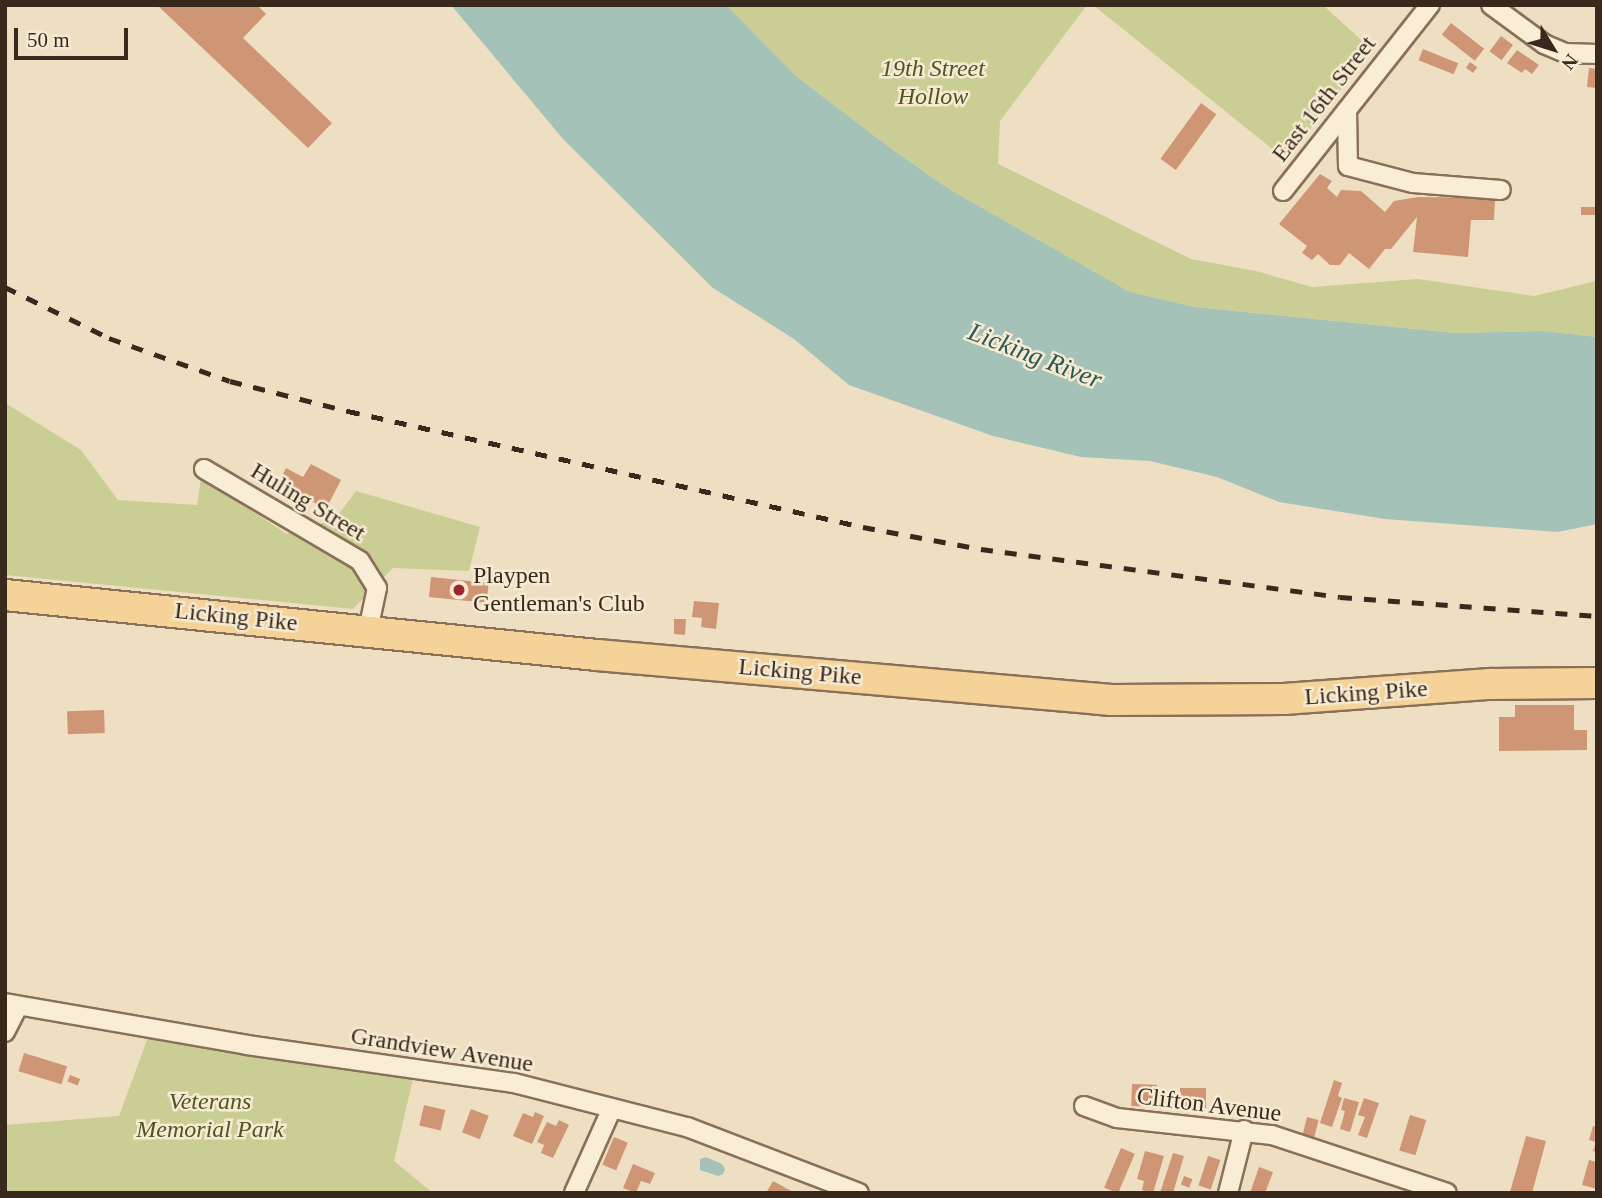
<!DOCTYPE html>
<html>
<head>
<meta charset="utf-8">
<style>
	body { margin:0 }
	#map { position:relative; width:1602px; height:1198px; overflow:hidden; background:#efdfc2; font-family:"Times New Roman",serif }
	div>[style] { position:absolute }
	[style*='--x'] { left:calc(var(--x)*1px); top:calc(var(--y)*1px); width:calc(var(--w)*1px); rotate:calc(var(--a)*1deg) }
	.green>* { inset:0; background:#cace95 }
	.water>* { inset:0; background:#a4c2b7 }
	.building>* { inset:0; background:#cf9676; transform-origin:0 0 }
	.roads { filter:drop-shadow(2px 0 #8a7058) drop-shadow(-2px 0 #8a7058) drop-shadow(0 2px #8a7058) drop-shadow(0 -2px #8a7058) }
	.minor>* { height:18px; margin:-9px; padding:0 9px; transform-origin:9px; border-radius:9px; background:#faedd5 }
	.primary>* { height:30px; margin:-15px; padding:0 15px; transform-origin:15px; border-radius:15px; background:#f4d298 }
	.rail>* { height:4.5px; margin-top:-2.25px; transform-origin:0; background:repeating-linear-gradient(90deg,#39291d 0 12px,transparent 0 24px) }
	.dots>* { width:19px; height:19px; translate:-50% -50%; box-sizing:border-box; border:4px solid #f6ead2; border-radius:50% }
	span { translate:-50% -50%; white-space:nowrap; text-align:center; line-height:1.15; -webkit-text-stroke:5px #f6ead2; paint-order:stroke }
	.park-label { font-size:24px; color:#4c5623; font-style:italic }
	.street-label { font-size:24px; color:#39291d }
	.poi-label { font-size:24px; color:#39291d }
	.left { translate:0 -50%; text-align:left }
	.water-label { font-size:26px; color:#2c5954; font-style:italic }
	.frame { position:absolute; inset:0; border:7px solid #39291d; pointer-events:none }
	.north { position:absolute; left:1518px; top:14px; width:70px; height:70px; -webkit-text-stroke:5px #f6ead2; paint-order:stroke; rotate:128deg; font-size:19px; font-weight:700; line-height:28px; text-align:center; color:#39291d }
	.north::after { content:''; display:block; margin:auto; width:24px; height:32px; background:#39291d; clip-path:polygon(50% 0,100% 100%,50% 72%,0 100%) }
	.scale { position:absolute; left:14px; top:28px; width:114px; height:32px; box-sizing:border-box; border:4px solid #39291d; border-top:0; padding-left:9px; font-size:21px; line-height:24px; white-space:nowrap; color:#39291d; -webkit-text-stroke:5px #f6ead2; paint-order:stroke }
</style>
</head>
<body>
<div id="map">
	<div class="green">
		<div style="clip-path:polygon(726px 5px,1087px 5px,1000px 121px,998px 164px,1191px 259px,1256px 271px,1312px 287px,1418px 279px,1534px 296px,1596px 281px,1597px 277px,1597px 337px,1543px 331px,1455px 333px,1195px 307px,1130px 292px,949px 189px,893px 150px,797px 77px)"></div>
		<div style="clip-path:polygon(1093px 5px,1323px 5px,1372px 50px,1286px 160px)"></div>
		<div style="clip-path:polygon(5px 403px,81px 450px,118px 500px,197px 505px,201px 478px,287px 534px,335px 519px,356px 491px,480px 527px,469px 571px,393px 568px,353px 609px,5px 575px)"></div>
		<div style="clip-path:polygon(151px 1029px,415px 1070px,394px 1161px,433px 1193px,5px 1193px,5px 1125px,119px 1116px)"></div>
	</div>
	<div class="water">
		<div style="clip-path:polygon(451px 5px,726px 5px,797px 77px,893px 150px,949px 189px,1130px 292px,1195px 307px,1455px 333px,1543px 331px,1597px 337px,1597px 524px,1558px 532px,1385px 519px,1279px 502px,1217px 477px,1150px 461px,1081px 457px,993px 436px,849px 385px,794px 339px,713px 288px,563px 139px)"></div>
		<div style="clip-path:polygon(706px 1157px,722px 1164px,725px 1169px,723px 1174px,718px 1176px,700px 1170px,700px 1159px)"></div>
	</div>
	<div class="building">
		<div style="clip-path:polygon(157px 5px,257px 5px,266px 14px,243px 38px,332px 123px,308px 148px)"></div>
		<div style="left:1451px;top:23px;width:42px;height:15px;rotate:38deg"></div>
		<div style="left:1501px;top:36px;width:15px;height:19px;rotate:37deg"></div>
		<div style="left:1423px;top:49px;width:38px;height:12px;rotate:22deg"></div>
		<div style="clip-path:polygon(1517px 50px,1539px 65px,1532px 74px,1525px 69px,1522px 73px,1507px 63px)"></div>
		<div style="left:1470px;top:62px;width:9px;height:7px;rotate:36deg"></div>
		<div style="clip-path:polygon(1589px 68px,1597px 69px,1597px 88px,1587px 87px)"></div>
		<div style="left:1201px;top:103px;width:19px;height:69px;rotate:36deg"></div>
		<div style="clip-path:polygon(1320px 174px,1332px 181px,1327px 188px,1337px 197px,1341px 190px,1361px 191px,1385px 212px,1394px 201px,1418px 197px,1495px 198px,1494px 220px,1471px 220px,1468px 257px,1413px 252px,1417px 217px,1391px 249px,1385px 249px,1369px 269px,1349px 253px,1340px 265px,1330px 265px,1318px 254px,1312px 260px,1302px 253px,1307px 246px,1279px 224px)"></div>
		<div style="left:1581px;top:207px;width:16px;height:8px"></div>
		<div style="clip-path:polygon(311px 464px,341px 480px,326px 509px,278px 483px,286px 468px,303px 477px)"></div>
		<div style="left:431px;top:577px;width:58px;height:20px;rotate:6deg"></div>
		<div style="clip-path:polygon(694px 601px,719px 603px,716px 629px,701px 627px,702px 618px,692px 617px)"></div>
		<div style="clip-path:polygon(674px 619px,686px 619px,685px 635px,674px 634px)"></div>
		<div style="clip-path:polygon(1515px 705px,1574px 705px,1574px 730px,1587px 730px,1587px 750px,1499px 751px,1499px 717px,1515px 717px)"></div>
		<div style="left:104px;top:710px;width:23px;height:37px;rotate:88deg"></div>
		<div style="left:24px;top:1053px;width:45px;height:19px;rotate:17deg"></div>
		<div style="left:70px;top:1075px;width:11px;height:7px;rotate:22deg"></div>
		<div style="clip-path:polygon(1334px 1080px,1342px 1083px,1338px 1096px,1342px 1098px,1332px 1127px,1320px 1123px)"></div>
		<div style="left:1132px;top:1084px;width:25px;height:22px;rotate:2deg"></div>
		<div style="left:1206px;top:1088px;width:20px;height:26px;rotate:90deg"></div>
		<div style="clip-path:polygon(1344px 1098px,1359px 1102px,1350px 1132px,1340px 1129px,1345px 1111px,1341px 1110px)"></div>
		<div style="clip-path:polygon(1364px 1098px,1379px 1103px,1367px 1138px,1358px 1135px,1365px 1117px,1358px 1115px)"></div>
		<div style="left:424px;top:1105px;width:22px;height:21px;rotate:13deg"></div>
		<div style="left:471px;top:1109px;width:19px;height:25px;rotate:21deg"></div>
		<div style="clip-path:polygon(535px 1112px,544px 1116px,532px 1144px,513px 1136px,523px 1113px,533px 1117px)"></div>
		<div style="left:1410px;top:1115px;width:17px;height:37px;rotate:17deg"></div>
		<div style="left:1307px;top:1117px;width:12px;height:20px;rotate:14deg"></div>
		<div style="clip-path:polygon(559px 1120px,569px 1125px,553px 1158px,541px 1153px,544px 1145px,537px 1142px,547px 1122px,556px 1126px)"></div>
		<div style="clip-path:polygon(1593px 1126px,1597px 1127px,1597px 1152px,1593px 1151px,1596px 1142px,1589px 1140px)"></div>
		<div style="clip-path:polygon(1526px 1136px,1546px 1141px,1532px 1193px,1515px 1193px,1510px 1192px)"></div>
		<div style="left:614px;top:1137px;width:15px;height:30px;rotate:23deg"></div>
		<div style="left:1121px;top:1148px;width:15px;height:43px;rotate:23deg"></div>
		<div style="clip-path:polygon(1145px 1151px,1164px 1156px,1153px 1193px,1142px 1190px,1144px 1181px,1137px 1179px)"></div>
		<div style="clip-path:polygon(1173px 1153px,1184px 1156px,1173px 1193px,1160px 1193px)"></div>
		<div style="left:1208px;top:1156px;width:13px;height:31px;rotate:18deg"></div>
		<div style="clip-path:polygon(1589px 1160px,1597px 1162px,1597px 1189px,1582px 1185px)"></div>
		<div style="clip-path:polygon(633px 1164px,655px 1173px,650px 1184px,641px 1181px,636px 1193px,623px 1188px)"></div>
		<div style="clip-path:polygon(1259px 1167px,1273px 1172px,1265px 1193px,1250px 1193px)"></div>
		<div style="left:1184px;top:1176px;width:9px;height:9px;rotate:21deg"></div>
		<div style="clip-path:polygon(773px 1181px,795px 1193px,766px 1193px)"></div>
	</div>
	<div class="roads">
		<div class="minor">
			<div style="--x:1491;--y:5;--w:66;--a:36.3"></div>
			<div style="--x:1544;--y:44;--w:23;--a:23"></div>
			<div style="--x:1565;--y:53;--w:32;--a:2"></div>
			<div style="--x:1347;--y:110;--w:56;--a:89"></div>
			<div style="--x:1348;--y:166;--w:67;--a:14.7"></div>
			<div style="--x:1413;--y:183;--w:88;--a:4.5"></div>
			<div style="--x:1283;--y:191;--w:237;--a:-51.7"></div>
			<div style="--x:204;--y:469;--w:181;--a:30.5"></div>
			<div style="--x:360;--y:561;--w:32;--a:58"></div>
			<div style="--x:377;--y:588;--w:43;--a:102.1"></div>
			<div style="--x:5;--y:1003;--w:246;--a:9.8"></div>
			<div style="--x:247;--y:1045;--w:270;--a:8.1"></div>
			<div style="--x:514;--y:1083;--w:179;--a:14.3"></div>
			<div style="--x:687;--y:1127;--w:184;--a:21"></div>
			<div style="--x:5;--y:1032;--w:29;--a:-63"></div>
			<div style="--x:1084;--y:1106;--w:35;--a:20"></div>
			<div style="--x:1117;--y:1118;--w:156;--a:6.3"></div>
			<div style="--x:1272;--y:1135;--w:184;--a:18.3"></div>
			<div style="--x:574;--y:1193;--w:93;--a:-65.9"></div>
			<div style="--x:1228;--y:1193;--w:65;--a:-75.7"></div>
		</div>
		<div class="primary">
			<div style="--x:5;--y:595;--w:595;--a:5.79"></div>
			<div style="--x:597;--y:655;--w:516;--a:5"></div>
			<div style="--x:1111;--y:700;--w:173;--a:-0.3"></div>
			<div style="--x:1284;--y:699;--w:207;--a:-4.2"></div>
			<div style="--x:1490;--y:684;--w:107;--a:-0.5"></div>
		</div>
	</div>
	<div class="rail">
		<div style="--x:5;--y:287;--w:116;--a:26.1"></div>
		<div style="--x:109;--y:338;--w:128;--a:19.6"></div>
		<div style="--x:230;--y:381;--w:122;--a:14.3"></div>
		<div style="--x:348;--y:411;--w:528;--a:12.69"></div>
		<div style="--x:863;--y:527;--w:120;--a:10.6"></div>
		<div style="--x:981;--y:549;--w:362;--a:7.6"></div>
		<div style="--x:1340;--y:597;--w:258;--a:4.2"></div>
	</div>
	<div class="dots">
		<div style="left:459px;top:590px;background:#9b272e"></div>
	</div>
	<div class="park-label">
		<span style="left:933px;top:83px">19th Street<br>Hollow</span>
		<span style="left:210px;top:1116px">Veterans<br>Memorial Park</span>
	</div>
	<div class="street-label">
		<span style="left:1324px;top:99px;rotate:-52deg">East 16th Street</span>
		<span style="left:308px;top:502px;rotate:31deg">Huling Street</span>
		<span style="left:236px;top:617px;rotate:6deg">Licking Pike</span>
		<span style="left:800px;top:672px;rotate:5deg">Licking Pike</span>
		<span style="left:1366px;top:693px;rotate:-4deg">Licking Pike</span>
		<span style="left:442px;top:1050px;rotate:9deg">Grandview Avenue</span>
		<span style="left:1209px;top:1105px;rotate:7deg">Clifton Avenue</span>
	</div>
	<div class="poi-label">
		<span class="left" style="left:473px;top:590px">Playpen<br>Gentleman's Club</span>
	</div>
	<div class="water-label">
		<span style="left:1035px;top:356px;rotate:21deg">Licking River</span>
	</div>
	<div class="frame"></div>
	<div class="north">N</div>
	<div class="scale">50 m</div>
</div>
</body>
</html>
